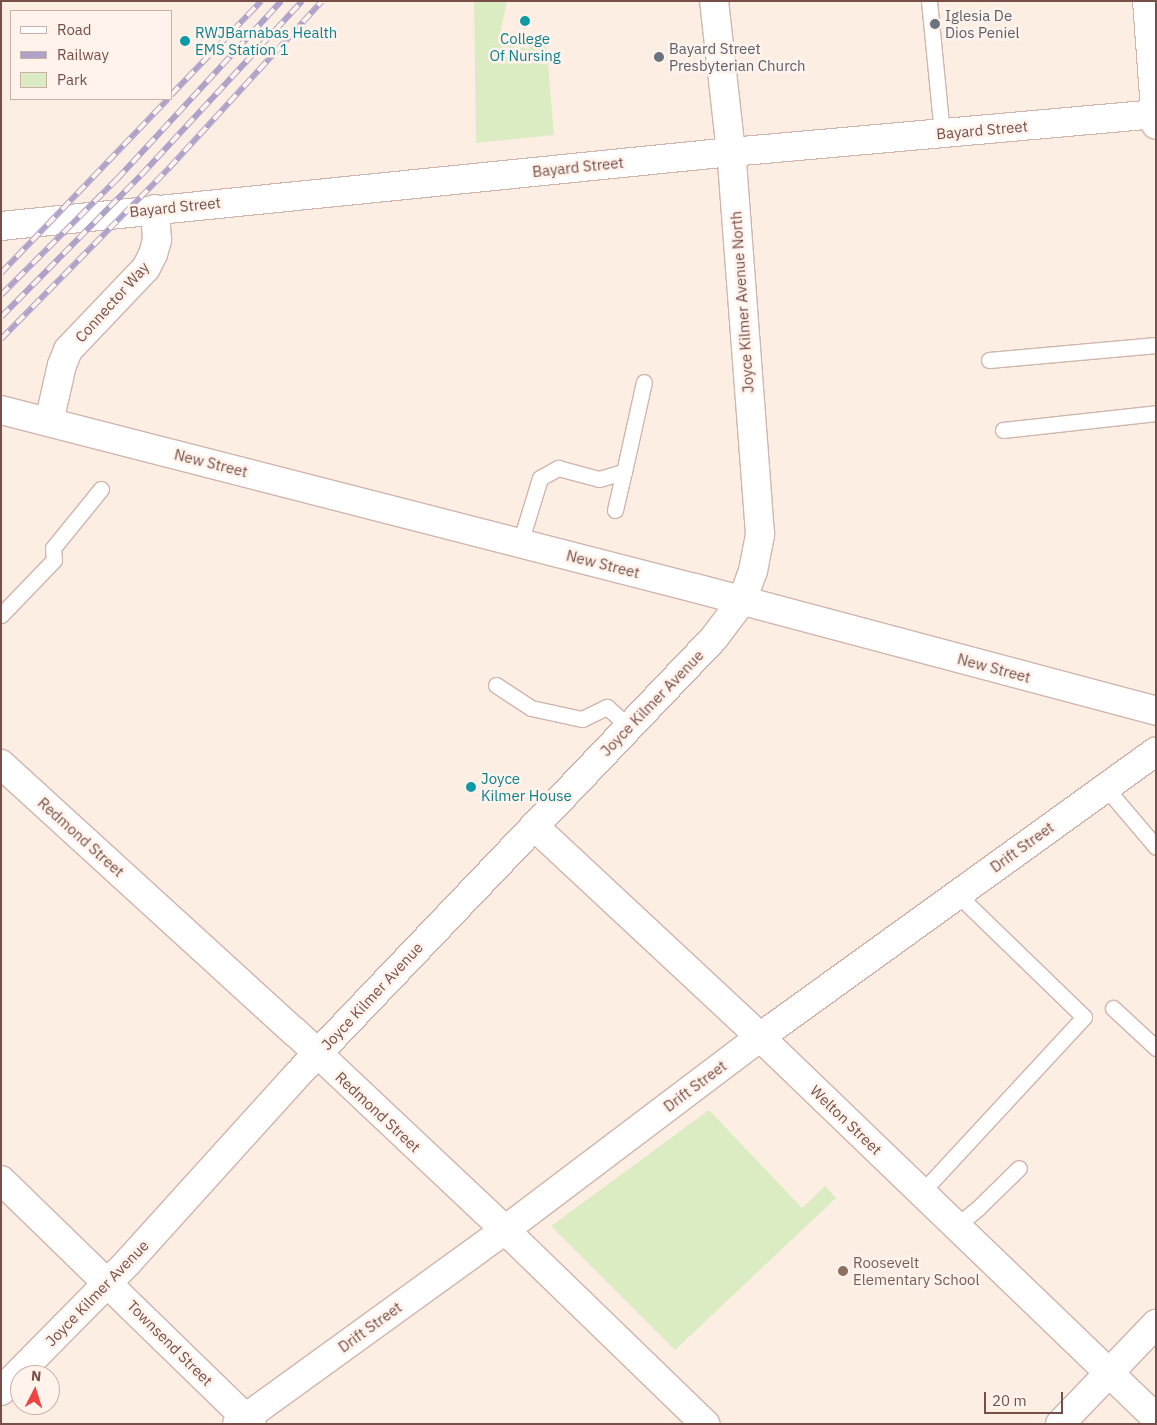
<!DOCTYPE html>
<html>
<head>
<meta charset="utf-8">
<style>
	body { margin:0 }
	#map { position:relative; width:1157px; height:1425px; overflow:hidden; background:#fdeee4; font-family:"IBM Plex Sans",sans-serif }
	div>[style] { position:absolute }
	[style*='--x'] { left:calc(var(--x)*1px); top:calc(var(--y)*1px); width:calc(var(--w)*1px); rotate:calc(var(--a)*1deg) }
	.green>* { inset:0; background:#dcecc2 }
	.roads { filter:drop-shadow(1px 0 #d1b5ac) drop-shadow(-1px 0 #d1b5ac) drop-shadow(0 1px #d1b5ac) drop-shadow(0 -1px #d1b5ac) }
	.service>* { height:15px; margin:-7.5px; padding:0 7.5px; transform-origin:7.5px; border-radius:7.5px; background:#fff }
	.minor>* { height:28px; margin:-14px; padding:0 14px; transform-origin:14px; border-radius:14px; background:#fff }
	.secondary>* { height:28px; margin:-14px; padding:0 14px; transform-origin:14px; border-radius:14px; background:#fff }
	.rail>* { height:5.5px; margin-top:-2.75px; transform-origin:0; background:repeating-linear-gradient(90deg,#fff3ec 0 11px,#aea2c8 0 22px); box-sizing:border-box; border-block:1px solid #aea2c8 }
	.dots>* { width:14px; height:14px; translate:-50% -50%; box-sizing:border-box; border:2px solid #fff3ec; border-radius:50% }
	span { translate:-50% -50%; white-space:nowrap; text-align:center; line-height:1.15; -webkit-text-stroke:5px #fff3ec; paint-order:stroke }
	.worship-label { font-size:15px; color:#5b616d }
	.left { translate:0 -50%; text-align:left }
	.culture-label { font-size:15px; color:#0d838f }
	.street-label { font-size:15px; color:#774f48 }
	.education-label { font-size:15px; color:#785e54 }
	.frame { position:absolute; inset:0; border:2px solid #774f48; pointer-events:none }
	.legend { position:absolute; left:10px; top:10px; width:162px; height:90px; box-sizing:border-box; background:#fff3ec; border:1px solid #c9b1aa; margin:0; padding:6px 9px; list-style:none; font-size:15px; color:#774f48 }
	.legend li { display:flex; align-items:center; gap:10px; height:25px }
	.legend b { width:25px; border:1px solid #c9b1aa }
	.north { position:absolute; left:10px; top:1365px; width:50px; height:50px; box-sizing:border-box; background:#fff3ec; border:1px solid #c9b1aa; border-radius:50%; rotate:5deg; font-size:14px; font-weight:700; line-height:20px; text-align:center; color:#774f48 }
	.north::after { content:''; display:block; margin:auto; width:18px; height:22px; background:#ed4444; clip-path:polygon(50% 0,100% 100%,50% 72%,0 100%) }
	.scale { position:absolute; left:984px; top:1392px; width:79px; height:22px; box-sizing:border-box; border:2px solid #774f48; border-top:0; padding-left:6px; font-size:15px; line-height:18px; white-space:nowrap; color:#774f48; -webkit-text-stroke:4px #fff3ec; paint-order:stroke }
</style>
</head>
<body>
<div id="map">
	<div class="green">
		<div style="clip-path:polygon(474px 1px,507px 1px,498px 43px,529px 49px,533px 42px,546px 42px,554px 135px,476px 143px)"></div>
		<div style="clip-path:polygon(709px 1110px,802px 1208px,825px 1186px,836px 1198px,675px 1350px,551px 1226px)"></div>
	</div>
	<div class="roads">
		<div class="service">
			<div style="--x:929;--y:1;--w:133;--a:84.4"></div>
			<div style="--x:989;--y:360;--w:168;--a:-5.1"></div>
			<div style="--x:1003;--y:430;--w:154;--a:-6.3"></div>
			<div style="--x:615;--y:510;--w:39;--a:-77"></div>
			<div style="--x:520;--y:543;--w:68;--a:-72.9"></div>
			<div style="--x:540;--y:478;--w:21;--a:-29"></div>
			<div style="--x:558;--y:468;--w:42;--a:15"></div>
			<div style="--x:599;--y:479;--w:26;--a:-16"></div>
			<div style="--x:624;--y:472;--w:92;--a:-77.5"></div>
			<div style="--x:1;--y:615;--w:76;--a:-46.1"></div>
			<div style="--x:54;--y:560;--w:12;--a:-95"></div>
			<div style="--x:53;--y:548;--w:76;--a:-50.9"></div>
			<div style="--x:496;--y:685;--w:42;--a:33.3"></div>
			<div style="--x:531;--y:708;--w:52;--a:12.2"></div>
			<div style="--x:582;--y:719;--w:28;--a:-26"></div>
			<div style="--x:607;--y:707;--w:30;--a:42"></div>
			<div style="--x:1106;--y:788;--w:77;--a:49.7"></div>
			<div style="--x:1113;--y:1008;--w:59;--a:42.9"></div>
			<div style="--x:921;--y:1193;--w:240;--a:-47.2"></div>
			<div style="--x:1084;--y:1017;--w:177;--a:-135.9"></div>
			<div style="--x:956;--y:1226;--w:28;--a:-39"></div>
			<div style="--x:978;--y:1208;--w:57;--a:-44.3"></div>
		</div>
		<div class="minor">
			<div style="--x:1147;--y:1;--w:124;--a:85.8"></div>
			<div style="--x:1;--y:226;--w:734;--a:-5.79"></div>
			<div style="--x:731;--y:152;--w:427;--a:-5.1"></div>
			<div style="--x:1;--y:410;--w:716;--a:14.39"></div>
			<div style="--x:695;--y:588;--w:477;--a:14.9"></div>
			<div style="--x:49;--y:422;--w:58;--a:-77.2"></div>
			<div style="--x:62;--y:365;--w:16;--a:-68"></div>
			<div style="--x:68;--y:350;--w:113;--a:-46.4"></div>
			<div style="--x:146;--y:268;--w:16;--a:-63"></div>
			<div style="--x:153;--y:254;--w:15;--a:-74"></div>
			<div style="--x:157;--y:240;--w:31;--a:-94"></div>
			<div style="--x:1;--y:764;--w:398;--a:42.4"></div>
			<div style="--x:295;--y:1032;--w:289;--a:43.3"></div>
			<div style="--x:505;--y:1230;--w:279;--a:44.1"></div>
			<div style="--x:534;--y:826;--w:309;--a:43"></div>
			<div style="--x:760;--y:1037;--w:550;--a:43.89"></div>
			<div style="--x:1;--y:1180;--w:350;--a:44.2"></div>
			<div style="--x:1;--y:1391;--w:181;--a:-45.4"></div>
			<div style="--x:128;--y:1262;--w:253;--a:-47.9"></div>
			<div style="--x:298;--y:1074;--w:603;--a:-46.34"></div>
			<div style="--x:714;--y:638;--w:46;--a:-52.9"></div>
			<div style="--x:742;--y:601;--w:32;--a:-70"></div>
			<div style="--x:753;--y:571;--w:38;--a:-79"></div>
			<div style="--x:760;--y:534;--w:383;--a:-94.3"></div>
			<div style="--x:731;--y:152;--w:152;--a:-96.4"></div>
			<div style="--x:237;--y:1424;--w:331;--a:-35.9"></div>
			<div style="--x:505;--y:1230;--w:320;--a:-37.1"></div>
			<div style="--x:760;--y:1037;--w:488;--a:-35.8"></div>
		</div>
		<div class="secondary">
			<div style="--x:1060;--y:1424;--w:139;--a:-46.2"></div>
		</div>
	</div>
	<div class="rail">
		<div style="--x:171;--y:95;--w:130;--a:-46.2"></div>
		<div style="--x:1;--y:273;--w:241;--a:-46.2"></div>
		<div style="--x:1;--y:295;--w:164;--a:-45"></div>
		<div style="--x:117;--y:179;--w:242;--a:-47.3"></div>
		<div style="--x:1;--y:317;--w:199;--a:-45.4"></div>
		<div style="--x:141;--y:175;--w:237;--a:-47.2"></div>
		<div style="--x:1;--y:339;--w:240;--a:-45.5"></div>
		<div style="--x:169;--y:168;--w:226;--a:-47.5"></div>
	</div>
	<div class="dots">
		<div style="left:525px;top:21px;background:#0f9aa8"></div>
		<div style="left:935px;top:24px;background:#6b7280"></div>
		<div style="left:185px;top:41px;background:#0f9aa8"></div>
		<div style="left:659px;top:57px;background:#6b7280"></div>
		<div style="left:471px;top:787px;background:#0f9aa8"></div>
		<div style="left:843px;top:1271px;background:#8d6e63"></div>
	</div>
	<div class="worship-label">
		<span class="left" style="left:945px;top:24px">Iglesia De<br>Dios Peniel</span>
		<span class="left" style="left:669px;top:57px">Bayard Street<br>Presbyterian Church</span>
	</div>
	<div class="culture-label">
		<span class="left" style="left:195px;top:41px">RWJBarnabas Health<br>EMS Station 1</span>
		<span style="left:525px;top:47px">College<br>Of Nursing</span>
		<span class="left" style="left:481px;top:787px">Joyce<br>Kilmer House</span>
	</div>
	<div class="street-label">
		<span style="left:982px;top:130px;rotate:-5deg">Bayard Street</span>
		<span style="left:578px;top:167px;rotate:-6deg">Bayard Street</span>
		<span style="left:175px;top:207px;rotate:-6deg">Bayard Street</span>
		<span style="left:112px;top:302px;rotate:-48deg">Connector Way</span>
		<span style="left:742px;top:302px;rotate:-94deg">Joyce Kilmer Avenue North</span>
		<span style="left:211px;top:463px;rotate:14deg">New Street</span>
		<span style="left:603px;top:564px;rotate:14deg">New Street</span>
		<span style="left:994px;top:668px;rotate:15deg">New Street</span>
		<span style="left:652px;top:703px;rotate:-46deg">Joyce Kilmer Avenue</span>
		<span style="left:81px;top:837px;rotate:42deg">Redmond Street</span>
		<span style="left:1022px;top:847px;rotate:-36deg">Drift Street</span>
		<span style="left:372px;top:996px;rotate:-47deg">Joyce Kilmer Avenue</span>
		<span style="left:695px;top:1086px;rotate:-37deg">Drift Street</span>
		<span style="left:378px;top:1112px;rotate:43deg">Redmond Street</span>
		<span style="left:846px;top:1120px;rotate:44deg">Welton Street</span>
		<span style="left:97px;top:1293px;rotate:-46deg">Joyce Kilmer Avenue</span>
		<span style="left:370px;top:1327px;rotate:-36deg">Drift Street</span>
		<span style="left:170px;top:1343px;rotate:45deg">Townsend Street</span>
	</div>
	<div class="education-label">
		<span class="left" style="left:853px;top:1271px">Roosevelt<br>Elementary School</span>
	</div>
	<div class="frame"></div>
	<ul class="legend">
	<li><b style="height:6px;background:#fff"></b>Road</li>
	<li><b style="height:6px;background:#aea2c8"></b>Railway</li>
	<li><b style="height:14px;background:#dcecc2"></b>Park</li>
	</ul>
	<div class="north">N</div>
	<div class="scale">20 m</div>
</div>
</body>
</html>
